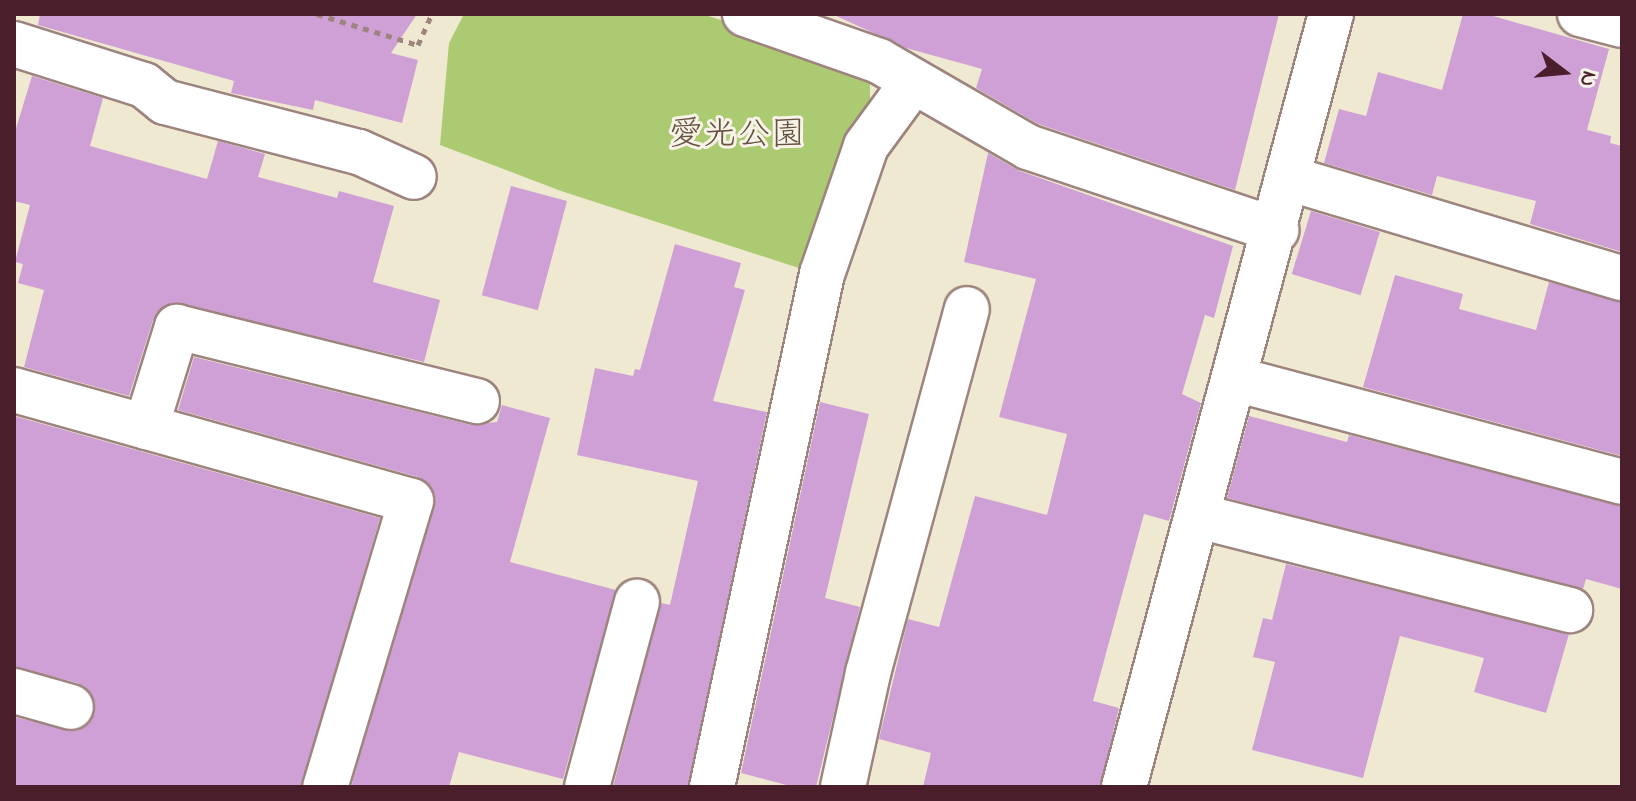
<!DOCTYPE html>
<html>
<head>
<meta charset="utf-8">
<style>
	body { margin:0 }
	#map { position:relative; width:1636px; height:801px; overflow:hidden; background:#f0e9d1; font-family:"Indie Flower","Klee One",sans-serif }
	div>[style] { position:absolute }
	[style*='--x'] { left:calc(var(--x)*1px); top:calc(var(--y)*1px); width:calc(var(--w)*1px); rotate:calc(var(--a)*1deg) }
	.green>* { inset:0; background:#acca71 }
	.building>* { inset:0; background:#cea0d6; transform-origin:0 0 }
	.path>* { height:5px; margin-top:-2.5px; transform-origin:0; background:repeating-linear-gradient(90deg,#9d847e 0 6px,transparent 0 12px) }
	.roads { filter:drop-shadow(2px 0 #9d847e) drop-shadow(-2px 0 #9d847e) drop-shadow(0 2px #9d847e) drop-shadow(0 -2px #9d847e) }
	.street>* { height:44px; margin:-22px; padding:0 22px; transform-origin:22px; border-radius:22px; background:#fff }
	span { translate:-50% -50%; white-space:nowrap; text-align:center; line-height:1.15; -webkit-text-stroke:6px #f7f3e8; paint-order:stroke }
	.park-label { font-size:34px; color:#675240 }
	.frame { position:absolute; inset:0; border:16px solid #4a1f2b; pointer-events:none }
	.north { position:absolute; left:1524px; top:32px; width:80px; height:80px; -webkit-text-stroke:6px #f7f3e8; paint-order:stroke; rotate:106deg; font-size:22px; font-weight:700; line-height:32px; text-align:center; color:#4a1f2b }
	.north::after { content:''; display:block; margin:auto; width:28px; height:36px; background:#4a1f2b; clip-path:polygon(50% 0,100% 100%,50% 72%,0 100%) }
</style>
</head>
<body>
<div id="map">
	<div class="green">
		<div style="clip-path:polygon(464px 14px,702px 14px,838px 58px,870px 75px,870px 103px,805px 270px,561px 191px,440px 145px,449px 43px)"></div>
	</div>
	<div class="building">
		<div style="clip-path:polygon(40px 14px,417px 14px,391px 53px,418px 60px,402px 123px,315px 100px,313px 110px,231px 93px,234px 81px,38px 25px)"></div>
		<div style="clip-path:polygon(832px 14px,1279px 14px,1235px 190px,1038px 124px,976px 88px,982px 69px,906px 48px)"></div>
		<div style="clip-path:polygon(1463px 14px,1486px 14px,1609px 49px,1587px 130px,1611px 136px,1610px 143px,1622px 146px,1622px 252px,1530px 224px,1536px 201px,1437px 176px,1432px 195px,1324px 163px,1339px 109px,1366px 116px,1378px 72px,1442px 90px)"></div>
		<div style="clip-path:polygon(32px 76px,103px 98px,90px 146px,207px 179px,218px 141px,265px 154px,258px 177px,337px 198px,339px 191px,394px 206px,373px 282px,440px 300px,424px 362px,171px 303px,153px 320px,129px 396px,24px 367px,44px 290px,18px 283px,23px 264px,15px 262px,30px 205px,14px 201px,14px 135px)"></div>
		<div style="clip-path:polygon(988px 153px,1020px 171px,1233px 246px,1214px 318px,1205px 315px,1182px 394px,1201px 403px,1169px 521px,1144px 514px,1093px 701px,1119px 708px,1100px 787px,923px 787px,931px 753px,879px 739px,908px 619px,939px 627px,975px 496px,1047px 515px,1067px 434px,999px 417px,1036px 279px,964px 262px)"></div>
		<div style="left:511px;top:186px;width:58px;height:113px;rotate:15deg"></div>
		<div style="left:1311px;top:211px;width:72px;height:66px;rotate:17deg"></div>
		<div style="clip-path:polygon(675px 244px,741px 263px,734px 287px,745px 290px,713px 401px,767px 412px,688px 787px,613px 787px,661px 603px,670px 605px,698px 481px,577px 455px,595px 368px,633px 376px,635px 369px,640px 370px)"></div>
		<div style="clip-path:polygon(1395px 275px,1463px 294px,1459px 309px,1536px 330px,1549px 282px,1622px 302px,1622px 456px,1363px 387px)"></div>
		<div style="clip-path:polygon(194px 357px,471px 425px,497px 422px,502px 405px,550px 418px,510px 562px,616px 590px,563px 779px,459px 752px,449px 787px,351px 787px,435px 494px,418px 477px,178px 410px)"></div>
		<div style="clip-path:polygon(820px 402px,869px 414px,825px 598px,860px 607px,816px 787px,794px 787px,741px 773px)"></div>
		<div style="clip-path:polygon(14px 416px,380px 518px,301px 787px,14px 787px,14px 717px,76px 731px,89px 724px,95px 702px,78px 683px,14px 667px)"></div>
		<div style="clip-path:polygon(1249px 416px,1347px 442px,1349px 435px,1622px 506px,1622px 589px,1586px 579px,1583px 589px,1227px 498px)"></div>
		<div style="clip-path:polygon(1286px 564px,1569px 634px,1546px 713px,1474px 692px,1484px 658px,1400px 636px,1363px 778px,1252px 750px,1275px 662px,1253px 657px,1263px 618px,1272px 620px)"></div>
	</div>
	<div class="path">
		<div style="--x:317;--y:14;--w:106;--a:17.1"></div>
		<div style="--x:418;--y:45;--w:34;--a:-66"></div>
	</div>
	<div class="roads">
		<div class="street">
			<div style="--x:745;--y:14;--w:142;--a:19.3"></div>
			<div style="--x:879;--y:61;--w:172;--a:30"></div>
			<div style="--x:1028;--y:147;--w:262;--a:18.5"></div>
			<div style="--x:1580;--y:14;--w:43;--a:14.7"></div>
			<div style="--x:14;--y:44;--w:136;--a:17.5"></div>
			<div style="--x:144;--y:85;--w:27;--a:39"></div>
			<div style="--x:165;--y:102;--w:200;--a:14.5"></div>
			<div style="--x:359;--y:152;--w:60;--a:24.4"></div>
			<div style="--x:1291;--y:179;--w:345;--a:16.7"></div>
			<div style="--x:1235;--y:379;--w:400;--a:14.9"></div>
			<div style="--x:14;--y:390;--w:412;--a:15.6"></div>
			<div style="--x:411;--y:501;--w:299;--a:106.7"></div>
			<div style="--x:146;--y:427;--w:105;--a:-72.8"></div>
			<div style="--x:177;--y:327;--w:309;--a:13.9"></div>
			<div style="--x:1198;--y:516;--w:384;--a:14.2"></div>
			<div style="--x:14;--y:691;--w:59;--a:15.7"></div>
			<div style="--x:587;--y:787;--w:192;--a:-74.9"></div>
			<div style="--x:712;--y:787;--w:525;--a:-77.9"></div>
			<div style="--x:822;--y:274;--w:135;--a:-71"></div>
			<div style="--x:866;--y:146;--w:79;--a:-53.7"></div>
			<div style="--x:843;--y:787;--w:117;--a:-77.6"></div>
			<div style="--x:868;--y:673;--w:377;--a:-74.8"></div>
			<div style="--x:1124;--y:787;--w:800;--a:-75.01"></div>
		</div>
	</div>
	<div class="park-label">
		<span style="left:737px;top:137px">愛光公園</span>
	</div>
	<div class="frame"></div>
	<div class="north">N</div>
</div>
</body>
</html>
